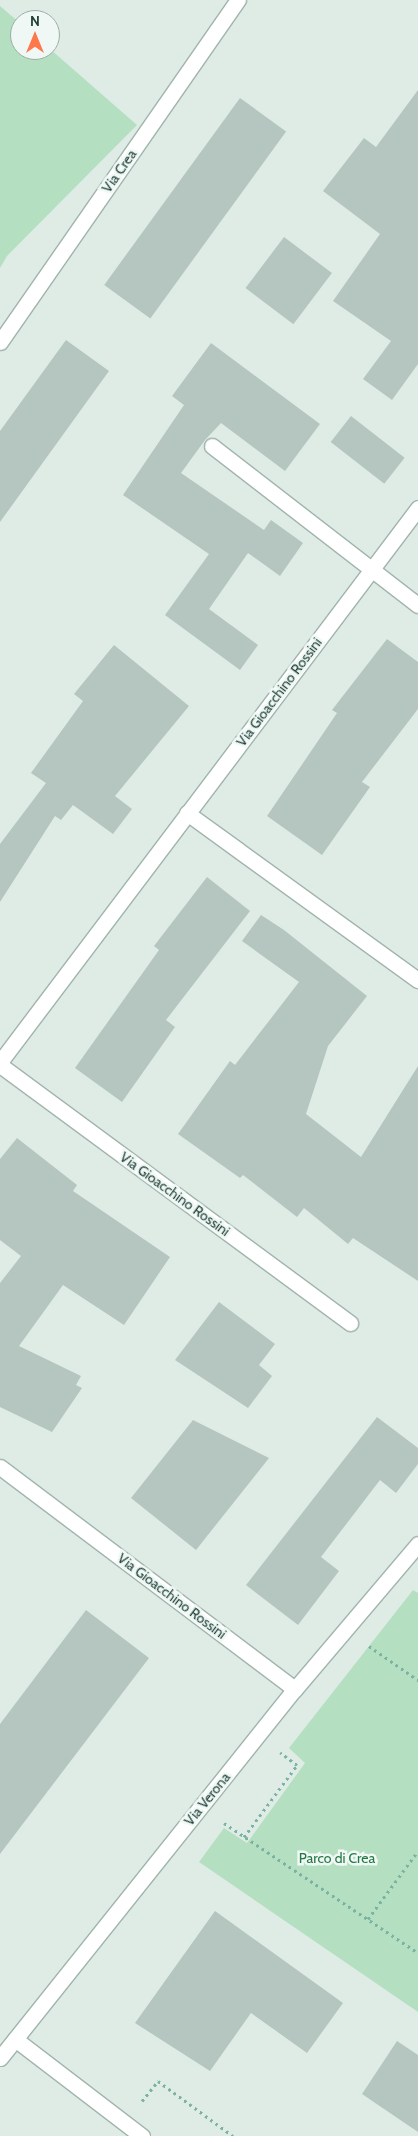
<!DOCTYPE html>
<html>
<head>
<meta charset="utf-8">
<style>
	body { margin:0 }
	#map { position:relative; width:418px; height:2136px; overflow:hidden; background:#dfece6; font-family:Cabin,sans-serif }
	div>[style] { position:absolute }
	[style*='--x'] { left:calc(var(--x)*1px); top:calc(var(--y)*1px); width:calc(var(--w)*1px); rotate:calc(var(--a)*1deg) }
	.green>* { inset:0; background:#b5dfc1 }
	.building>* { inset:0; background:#b4c6bf; transform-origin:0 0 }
	.path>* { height:3px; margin-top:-1.5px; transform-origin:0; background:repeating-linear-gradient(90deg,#7cb2a2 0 2.5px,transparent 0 6.5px) }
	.roads { filter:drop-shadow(1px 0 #a1b4ad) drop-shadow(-1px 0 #a1b4ad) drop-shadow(0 1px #a1b4ad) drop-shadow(0 -1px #a1b4ad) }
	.street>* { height:15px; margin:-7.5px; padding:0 7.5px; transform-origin:7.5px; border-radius:7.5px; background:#fff }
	span { translate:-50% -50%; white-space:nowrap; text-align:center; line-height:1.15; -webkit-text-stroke:5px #eff8f4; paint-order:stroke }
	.street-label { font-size:14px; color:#1e3d35 }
	.park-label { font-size:14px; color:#257746 }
	.north { position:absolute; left:10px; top:10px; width:50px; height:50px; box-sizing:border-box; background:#eff8f4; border:1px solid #9bada8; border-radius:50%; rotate:0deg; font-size:14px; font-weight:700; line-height:20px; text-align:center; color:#1e3d35 }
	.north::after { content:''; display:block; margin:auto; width:18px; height:22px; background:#fe784b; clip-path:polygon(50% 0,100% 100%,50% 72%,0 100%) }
</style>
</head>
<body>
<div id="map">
	<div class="green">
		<div style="clip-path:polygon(0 6px,20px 23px,20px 50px,50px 49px,137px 125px,7px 256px,0 268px)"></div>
		<div style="clip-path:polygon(413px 1590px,418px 1593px,418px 2012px,199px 1862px,224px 1828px,247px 1843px,305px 1763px,289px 1748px)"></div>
	</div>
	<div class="building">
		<div style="clip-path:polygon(418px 90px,418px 364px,392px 400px,363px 379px,391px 341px,333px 301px,380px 234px,323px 191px,364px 138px,376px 147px)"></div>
		<div style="left:240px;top:98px;width:57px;height:231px;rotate:36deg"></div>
		<div style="left:284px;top:237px;width:60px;height:64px;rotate:37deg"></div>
		<div style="clip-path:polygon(66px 340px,109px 371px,0 522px,0 431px)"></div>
		<div style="clip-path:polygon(211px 343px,320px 424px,285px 471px,221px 423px,205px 440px,181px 473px,264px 530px,271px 520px,303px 543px,280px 576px,248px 553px,209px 609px,258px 645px,240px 670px,165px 615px,209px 554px,123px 495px,184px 405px,172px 396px)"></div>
		<div style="left:351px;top:416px;width:68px;height:33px;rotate:38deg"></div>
		<div style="clip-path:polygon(387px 639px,418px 662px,418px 709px,362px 782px,370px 787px,322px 855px,267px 816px,337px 713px,332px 710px)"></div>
		<div style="clip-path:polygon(114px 645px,189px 706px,115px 796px,132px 809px,113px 834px,73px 805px,61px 820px,55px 816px,0 902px,0 844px,46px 783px,31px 773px,83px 701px,74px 694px)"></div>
		<div style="clip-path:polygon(207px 877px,250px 911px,166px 1020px,175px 1027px,122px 1102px,75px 1068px,159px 950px,154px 946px)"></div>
		<div style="clip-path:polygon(261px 915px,284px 930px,367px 996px,328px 1046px,306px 1114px,361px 1157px,418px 1066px,418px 1281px,353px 1238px,348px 1244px,304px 1208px,297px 1217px,243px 1175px,240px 1178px,178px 1134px,230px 1061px,235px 1065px,299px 982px,242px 941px)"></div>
		<div style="clip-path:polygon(17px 1138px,77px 1185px,73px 1191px,170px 1257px,124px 1325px,63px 1285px,19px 1346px,81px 1376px,76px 1385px,82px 1388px,52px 1432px,0 1407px,0 1283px,21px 1256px,0 1240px,0 1159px)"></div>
		<div style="clip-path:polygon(219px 1302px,275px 1344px,259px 1365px,272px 1376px,248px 1408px,175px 1360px)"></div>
		<div style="clip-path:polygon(377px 1417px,418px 1448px,418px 1464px,396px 1493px,380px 1480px,321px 1557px,339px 1571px,298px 1625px,246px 1585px)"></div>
		<div style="clip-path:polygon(193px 1420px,269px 1458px,196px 1550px,131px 1498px)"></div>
		<div style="clip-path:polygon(86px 1610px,149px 1658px,0 1854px,0 1724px)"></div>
		<div style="clip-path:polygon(215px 1911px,343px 2003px,307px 2053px,251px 2013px,210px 2071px,135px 2023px)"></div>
		<div style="clip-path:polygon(397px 2041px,418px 2055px,418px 2132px,362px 2094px)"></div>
	</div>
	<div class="path">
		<div style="--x:369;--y:1646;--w:60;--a:34.8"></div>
		<div style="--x:224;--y:1823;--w:234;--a:33.8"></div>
		<div style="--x:244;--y:1837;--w:89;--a:-53.6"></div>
		<div style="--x:297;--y:1765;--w:21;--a:-143"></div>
		<div style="--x:368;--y:1919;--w:84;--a:-53.7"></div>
		<div style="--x:142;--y:2101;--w:26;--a:-51"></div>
		<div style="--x:158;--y:2081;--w:93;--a:36.3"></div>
	</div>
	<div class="roads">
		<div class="street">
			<div style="--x:0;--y:342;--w:417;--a:-55.2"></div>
			<div style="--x:212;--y:446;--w:260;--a:37.7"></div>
			<div style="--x:187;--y:813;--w:285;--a:35.9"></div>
			<div style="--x:0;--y:1062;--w:694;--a:-52.96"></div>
			<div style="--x:0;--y:1065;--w:435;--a:36.4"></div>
			<div style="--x:0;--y:1467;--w:369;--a:37"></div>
			<div style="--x:15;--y:2039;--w:160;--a:37.4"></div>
			<div style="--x:0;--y:2058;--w:472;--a:-51.4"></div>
			<div style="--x:295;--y:1689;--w:190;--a:-49.7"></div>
		</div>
	</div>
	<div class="street-label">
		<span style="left:119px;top:171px;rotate:-55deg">Via Crea</span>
		<span style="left:279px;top:692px;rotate:-53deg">Via Gioacchino Rossini</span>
		<span style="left:175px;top:1194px;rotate:36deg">Via Gioacchino Rossini</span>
		<span style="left:172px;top:1596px;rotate:37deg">Via Gioacchino Rossini</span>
		<span style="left:207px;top:1799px;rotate:-51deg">Via Verona</span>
	</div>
	<div class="park-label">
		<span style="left:337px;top:1858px">Parco di Crea</span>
	</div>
	<div class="north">N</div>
</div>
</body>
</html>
